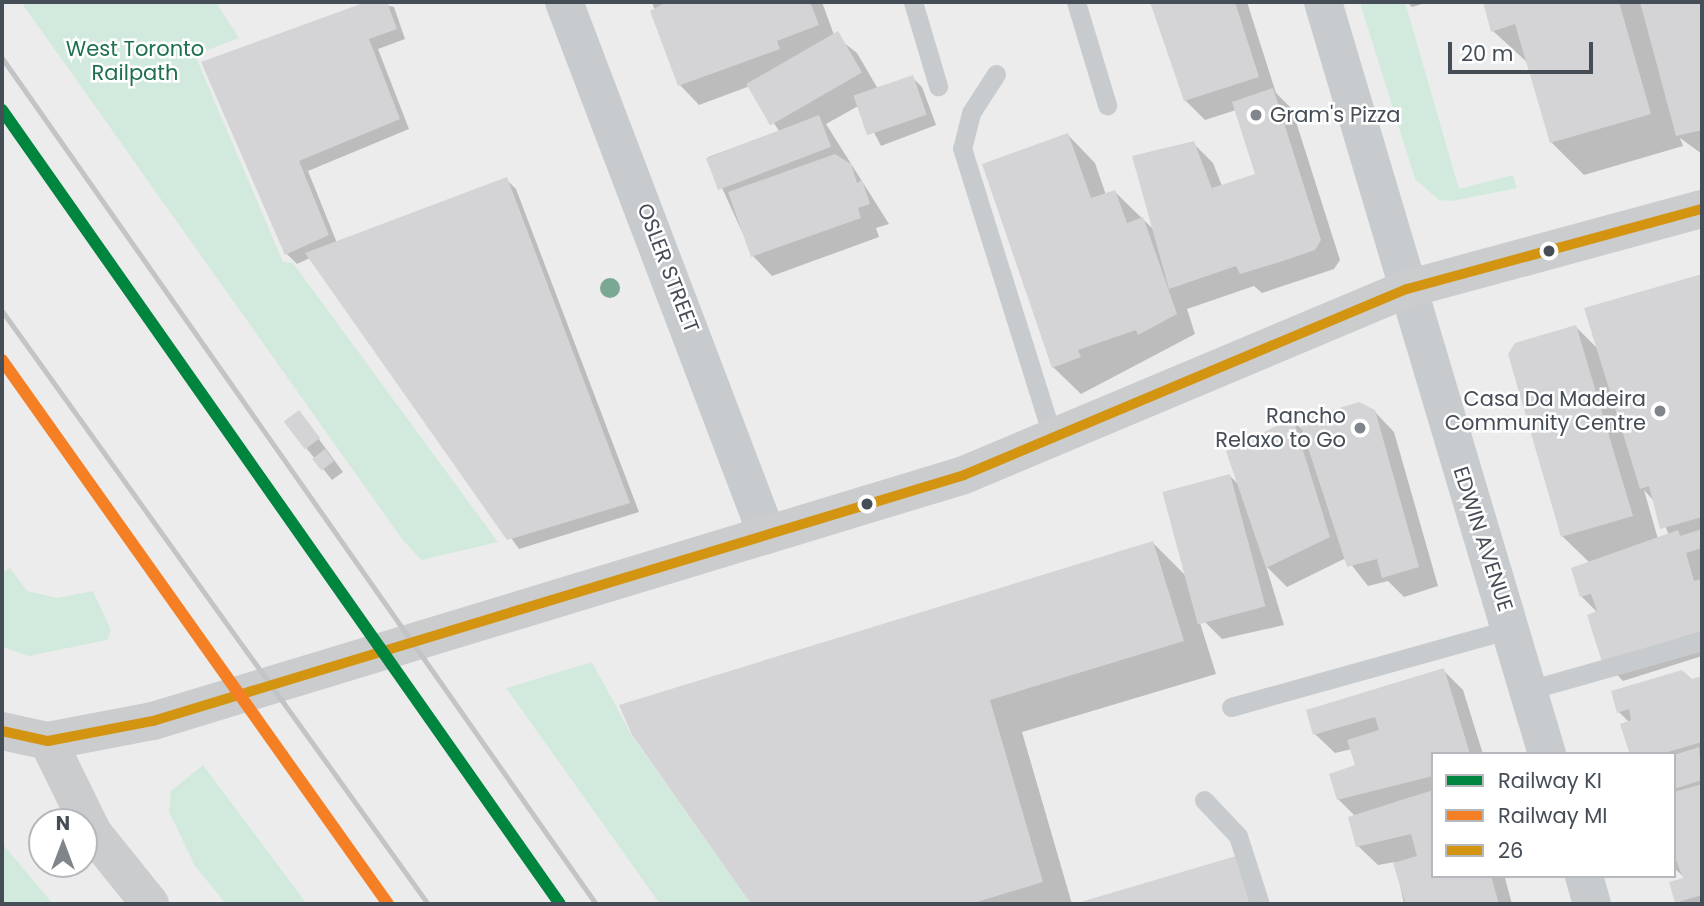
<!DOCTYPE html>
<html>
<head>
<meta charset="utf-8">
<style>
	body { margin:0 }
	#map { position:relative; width:1704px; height:906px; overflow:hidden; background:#edecec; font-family:Poppins,sans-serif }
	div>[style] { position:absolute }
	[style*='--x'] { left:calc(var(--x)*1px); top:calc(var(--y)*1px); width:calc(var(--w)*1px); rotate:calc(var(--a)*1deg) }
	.green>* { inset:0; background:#d2eadd }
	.shadow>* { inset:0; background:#0003 }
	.building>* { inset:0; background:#d4d4d6; transform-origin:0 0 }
	.lane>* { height:19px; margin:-9.5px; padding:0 9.5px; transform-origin:9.5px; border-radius:9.5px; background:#c8cbcd }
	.street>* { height:38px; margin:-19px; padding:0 19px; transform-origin:19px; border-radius:19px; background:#c8cbcd }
	.secondary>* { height:38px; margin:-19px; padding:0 19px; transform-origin:19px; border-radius:19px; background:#caccce }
	.rail>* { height:5px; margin:-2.5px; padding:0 2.5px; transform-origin:2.5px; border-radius:2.5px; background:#c2c4c6 }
	.bus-1>* { height:10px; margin:-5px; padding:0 5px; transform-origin:5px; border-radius:5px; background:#d39411 }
	.rail-1>* { height:12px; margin:-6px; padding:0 6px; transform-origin:6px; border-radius:6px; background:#00853f }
	.rail-2>* { height:12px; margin:-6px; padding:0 6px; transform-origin:6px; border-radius:6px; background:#f57f25 }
	.trees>* { width:20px; height:20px; margin:-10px; border-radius:50%; background:#7ba895 }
	.dots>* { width:19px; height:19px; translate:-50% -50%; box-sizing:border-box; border:4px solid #fff; border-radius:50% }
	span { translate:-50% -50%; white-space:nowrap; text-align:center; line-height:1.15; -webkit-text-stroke:5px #fff; paint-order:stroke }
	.park-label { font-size:21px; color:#1e704e }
	.poi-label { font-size:21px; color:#454d57 }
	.left { translate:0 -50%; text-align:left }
	.right { translate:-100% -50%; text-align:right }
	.street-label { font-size:21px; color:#454d57 }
	.frame { position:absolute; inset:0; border:4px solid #454d57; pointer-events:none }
	.legend { position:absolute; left:1431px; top:752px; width:245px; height:126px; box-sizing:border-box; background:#fff; border:2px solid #b5b8bc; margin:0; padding:9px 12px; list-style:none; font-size:21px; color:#454d57 }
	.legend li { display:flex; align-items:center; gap:14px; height:35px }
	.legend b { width:35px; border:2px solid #b5b8bc }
	.north { position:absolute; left:28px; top:808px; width:70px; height:70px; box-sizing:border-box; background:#fff; border:2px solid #b5b8bc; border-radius:50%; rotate:0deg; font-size:19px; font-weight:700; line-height:28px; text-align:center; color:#454d57 }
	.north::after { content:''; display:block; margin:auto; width:24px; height:32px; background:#80858b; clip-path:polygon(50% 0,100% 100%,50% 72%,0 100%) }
	.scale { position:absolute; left:1448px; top:42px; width:145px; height:32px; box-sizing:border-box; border:4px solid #454d57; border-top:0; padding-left:9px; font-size:21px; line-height:24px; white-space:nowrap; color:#454d57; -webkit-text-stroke:5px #fff; paint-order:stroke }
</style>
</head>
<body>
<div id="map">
	<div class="green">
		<div style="clip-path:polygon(21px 2px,216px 2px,239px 38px,195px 55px,283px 262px,293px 263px,498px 542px,421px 560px,402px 539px)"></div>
		<div style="clip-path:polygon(1405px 2px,1459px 189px,1513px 175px,1517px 188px,1452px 201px,1439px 200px,1415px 179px,1360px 3px)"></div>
		<div style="clip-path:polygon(10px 568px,27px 591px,57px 598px,93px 591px,111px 630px,107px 640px,29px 656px,2px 647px,2px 572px)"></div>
		<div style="clip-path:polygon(592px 662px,632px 736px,751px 904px,660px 904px,506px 688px)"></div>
		<div style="clip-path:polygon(203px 765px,307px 904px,226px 904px,195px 866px,169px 812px,171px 791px)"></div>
		<div style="clip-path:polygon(2px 843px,17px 861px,53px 904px,2px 904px)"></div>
	</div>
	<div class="shadow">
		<div style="clip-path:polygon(371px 2px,394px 7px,405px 39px,378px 49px,409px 129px,308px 171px,337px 243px,506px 179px,516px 189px,639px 512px,519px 549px,310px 258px,297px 264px,287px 254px,203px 63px)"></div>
		<div style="clip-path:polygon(652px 2px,822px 2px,834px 35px,857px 53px,878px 89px,912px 77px,922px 87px,936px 125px,881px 146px,860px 105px,826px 124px,889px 224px,876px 228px,879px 237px,772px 276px,753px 256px,708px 157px,779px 131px,750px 86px,699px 105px,680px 85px)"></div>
		<div style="clip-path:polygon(1156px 2px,1247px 2px,1276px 93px,1292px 109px,1340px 260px,1334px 269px,1262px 293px,1254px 286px,1187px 309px,1195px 334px,1081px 394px,1053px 367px,1068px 135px,1095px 163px,1106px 195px,1115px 192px,1153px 229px,1193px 143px,1213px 163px,1222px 186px,1257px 175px,1236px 110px,1205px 120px,1185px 100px)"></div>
		<div style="clip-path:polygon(1407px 2px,1429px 2px,1412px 7px)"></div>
		<div style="clip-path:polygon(1484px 2px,1702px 2px,1702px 154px,1680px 138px,1683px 146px,1584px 175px,1551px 142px,1528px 63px,1493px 31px)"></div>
		<div style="clip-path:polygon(evenodd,1702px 276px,1702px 656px,1623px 681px,1604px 661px,1598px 613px,1582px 597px,1573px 569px,1590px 563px,1562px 536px,1576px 327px,1599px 350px,1587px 309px,1702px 276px,1644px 490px,1654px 501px,1669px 535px,1658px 539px,1644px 490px)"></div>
		<div style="clip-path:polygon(1374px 411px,1394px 432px,1438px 586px,1404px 597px,1388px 581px,1368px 586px,1346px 558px,1287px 587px,1266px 566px,1284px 625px,1222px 639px,1202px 619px,1168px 494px,1230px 476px,1240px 486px,1292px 420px,1305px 432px)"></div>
		<div style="clip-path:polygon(299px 412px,343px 472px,332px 480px,307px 449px)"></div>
		<div style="clip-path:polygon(1153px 543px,1185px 575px,1216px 674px,1022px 732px,1072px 904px,753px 904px,634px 735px)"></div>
		<div style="clip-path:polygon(1443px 670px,1463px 690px,1483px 754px,1433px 754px,1433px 876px,1511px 876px,1505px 878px,1512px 904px,1404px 904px,1395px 862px,1378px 865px,1358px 846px,1356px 817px,1338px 799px,1357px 767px,1352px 749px,1335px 753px,1315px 734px)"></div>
		<div style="clip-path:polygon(1702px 678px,1702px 904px,1679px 904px,1686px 879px,1674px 868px,1674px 754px,1633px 754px,1630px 723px,1619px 712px)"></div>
		<div style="clip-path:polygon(1235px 858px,1268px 904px,1078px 904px)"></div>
	</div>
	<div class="building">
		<div style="clip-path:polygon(366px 2px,387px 2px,397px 29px,369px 39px,400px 119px,299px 161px,329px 235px,285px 255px,201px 62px)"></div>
		<div style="clip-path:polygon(666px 2px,810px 2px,819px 25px,777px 41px,780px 49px,678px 86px,650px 11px)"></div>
		<div style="clip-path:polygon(1150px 2px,1235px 2px,1259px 77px,1184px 101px)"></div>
		<div style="clip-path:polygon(1483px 2px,1619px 2px,1651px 114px,1550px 143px,1515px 24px,1491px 32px)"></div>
		<div style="clip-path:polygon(1640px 2px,1702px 2px,1702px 130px,1676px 136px)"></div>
		<div style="left:838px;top:31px;width:48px;height:106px;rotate:60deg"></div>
		<div style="left:913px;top:75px;width:42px;height:63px;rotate:71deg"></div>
		<div style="clip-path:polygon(1273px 88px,1321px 240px,1315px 250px,1283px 261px,1240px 274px,1236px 266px,1169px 289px,1132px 156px,1194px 141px,1217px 202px,1212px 188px,1255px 174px,1232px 102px)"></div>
		<div style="left:819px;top:115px;width:34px;height:121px;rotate:69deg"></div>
		<div style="clip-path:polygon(1068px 133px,1091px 198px,1115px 190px,1127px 223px,1143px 217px,1177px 314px,1138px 335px,1136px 330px,1078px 350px,1081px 357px,1052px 368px,982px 164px)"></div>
		<div style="clip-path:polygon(835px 154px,851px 164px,857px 183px,862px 180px,870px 204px,858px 208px,861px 218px,751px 257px,728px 192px)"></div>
		<div style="clip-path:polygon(507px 177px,630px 503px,507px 540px,305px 253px)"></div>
		<div style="clip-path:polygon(1702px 274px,1702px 517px,1660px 529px,1649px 486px,1640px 489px,1584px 308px)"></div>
		<div style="clip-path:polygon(1576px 325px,1633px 516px,1561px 537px,1508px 354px,1515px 343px)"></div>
		<div style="clip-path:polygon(1359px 402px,1375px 410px,1419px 567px,1382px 578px,1377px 559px,1347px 567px,1299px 420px)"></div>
		<div style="left:299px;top:410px;width:35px;height:19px;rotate:53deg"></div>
		<div style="clip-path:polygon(1293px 418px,1330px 537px,1266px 568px,1226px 451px)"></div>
		<div style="left:325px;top:449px;width:15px;height:16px;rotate:53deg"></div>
		<div style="left:1230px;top:474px;width:137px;height:70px;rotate:75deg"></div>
		<div style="clip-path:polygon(1702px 529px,1702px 548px,1686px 553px,1694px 581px,1702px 579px,1702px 631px,1602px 662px,1587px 615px,1597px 611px,1591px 594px,1580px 597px,1571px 568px,1678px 530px,1680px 536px)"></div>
		<div style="clip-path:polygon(1153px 541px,1184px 641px,990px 700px,1043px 882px,970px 904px,751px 904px,632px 735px,619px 705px)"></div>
		<div style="clip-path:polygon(1444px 668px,1470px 754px,1433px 754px,1433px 776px,1337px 800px,1329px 774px,1355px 765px,1347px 740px,1379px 730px,1375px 717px,1313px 735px,1306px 710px)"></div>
		<div style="clip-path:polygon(1682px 670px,1692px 679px,1702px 676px,1702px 742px,1661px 754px,1629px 752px,1620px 724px,1631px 720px,1629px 709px,1617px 713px,1611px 691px)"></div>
		<div style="clip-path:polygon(1699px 747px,1702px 780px,1674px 789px,1674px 755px)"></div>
		<div style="clip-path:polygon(1702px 784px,1702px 895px,1675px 903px,1669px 882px,1683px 878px,1674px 855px,1674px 792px)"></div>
		<div style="clip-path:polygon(1433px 790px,1433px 876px,1491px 876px,1499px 904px,1399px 904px,1405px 902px,1393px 863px,1417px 856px,1411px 834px,1356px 847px,1348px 817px)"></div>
		<div style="clip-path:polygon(1236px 856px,1250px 904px,1074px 904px)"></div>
	</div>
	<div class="lane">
		<div style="--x:913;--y:2;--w:88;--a:73.4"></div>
		<div style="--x:1076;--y:2;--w:108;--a:73.2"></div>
		<div style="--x:996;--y:74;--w:46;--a:122.7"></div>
		<div style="--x:971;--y:113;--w:36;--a:104"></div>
		<div style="--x:962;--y:148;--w:304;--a:72.6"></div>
		<div style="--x:1529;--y:690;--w:180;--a:-15.8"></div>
		<div style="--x:1231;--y:707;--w:291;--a:-15.6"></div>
		<div style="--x:1204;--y:800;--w:50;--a:46.6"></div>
		<div style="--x:1238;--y:836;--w:71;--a:72.1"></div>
	</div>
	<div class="street">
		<div style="--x:564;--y:2;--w:570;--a:69.15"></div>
		<div style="--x:1323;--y:2;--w:785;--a:73.41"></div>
		<div style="--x:1584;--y:876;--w:29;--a:74"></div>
	</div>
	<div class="secondary">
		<div style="--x:2;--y:731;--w:47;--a:12.3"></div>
		<div style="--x:48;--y:741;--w:107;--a:-10.8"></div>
		<div style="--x:153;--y:721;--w:847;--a:-16.87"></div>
		<div style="--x:964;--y:475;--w:480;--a:-22.8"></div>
		<div style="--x:1407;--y:289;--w:306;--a:-15.2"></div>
		<div style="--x:48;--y:741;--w:102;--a:63.9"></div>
		<div style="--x:93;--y:833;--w:91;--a:51.2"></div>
	</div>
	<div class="rail">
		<div style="--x:2;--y:58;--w:1034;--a:54.93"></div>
		<div style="--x:2;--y:311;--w:730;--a:54.31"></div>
	</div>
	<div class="bus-1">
		<div style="--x:2;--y:731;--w:47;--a:12.3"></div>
		<div style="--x:48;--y:741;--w:107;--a:-10.8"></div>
		<div style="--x:153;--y:721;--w:847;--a:-16.87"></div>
		<div style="--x:964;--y:475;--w:480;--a:-22.8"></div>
		<div style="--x:1407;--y:289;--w:306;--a:-15.2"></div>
	</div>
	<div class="rail-1">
		<div style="--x:2;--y:110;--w:970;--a:54.9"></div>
	</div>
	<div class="rail-2">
		<div style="--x:2;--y:360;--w:667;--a:54.64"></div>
	</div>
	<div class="trees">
		<div style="left:610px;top:288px"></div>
	</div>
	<div class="dots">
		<div style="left:1256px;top:115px;background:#80858b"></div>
		<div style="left:1549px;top:251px;background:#454d57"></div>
		<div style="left:1660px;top:411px;background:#80858b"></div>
		<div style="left:1360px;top:428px;background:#80858b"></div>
		<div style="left:867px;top:504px;background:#454d57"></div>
	</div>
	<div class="park-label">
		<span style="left:135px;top:61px">West Toronto<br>Railpath</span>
	</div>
	<div class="poi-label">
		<span class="left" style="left:1270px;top:115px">Gram's Pizza</span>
		<span class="right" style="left:1646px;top:411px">Casa Da Madeira<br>Community Centre</span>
		<span class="right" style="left:1346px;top:428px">Rancho<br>Relaxo to Go</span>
	</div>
	<div class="street-label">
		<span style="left:668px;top:268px;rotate:69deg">OSLER STREET</span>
		<span style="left:1483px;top:539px;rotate:72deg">EDWIN AVENUE</span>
	</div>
	<div class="frame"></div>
	<ul class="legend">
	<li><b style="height:9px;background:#00853f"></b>Railway KI</li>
	<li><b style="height:9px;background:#f57f25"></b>Railway MI</li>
	<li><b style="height:9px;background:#d39411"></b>26</li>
	</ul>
	<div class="north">N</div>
	<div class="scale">20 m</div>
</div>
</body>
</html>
